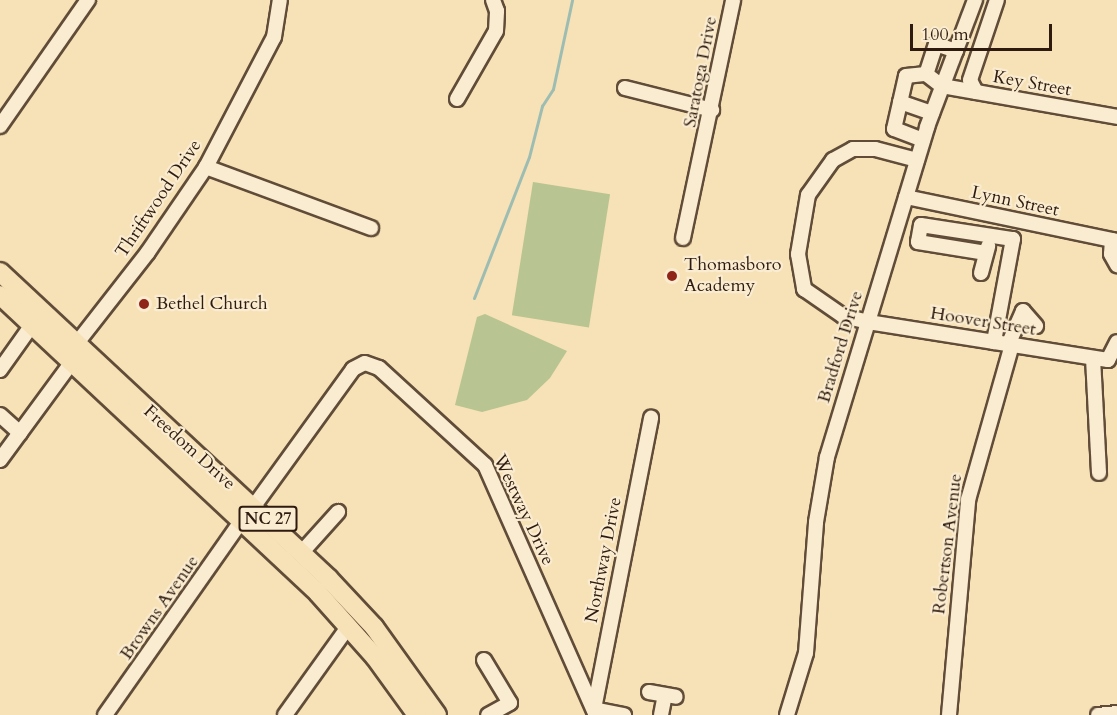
<!DOCTYPE html>
<html>
<head>
<meta charset="utf-8">
<style>
	body { margin:0 }
	#map { position:relative; width:1117px; height:715px; overflow:hidden; background:#f7e1b6; font-family:Cardo,serif }
	div>[style] { position:absolute }
	[style*='--x'] { left:calc(var(--x)*1px); top:calc(var(--y)*1px); width:calc(var(--w)*1px); rotate:calc(var(--a)*1deg) }
	.green>* { inset:0; background:#b8c491; transform-origin:0 0 }
	.stream>* { height:3px; margin:-1.5px; padding:0 1.5px; transform-origin:1.5px; border-radius:1.5px; background:#9dbdb2 }
	.roads { filter:drop-shadow(2px 0 #604c38) drop-shadow(-2px 0 #604c38) drop-shadow(0 2px #604c38) drop-shadow(0 -2px #604c38) }
	.minor>* { height:14px; margin:-7px; padding:0 7px; transform-origin:7px; border-radius:7px; background:#faecd0 }
	.major>* { height:18px; margin:-9px; padding:0 9px; transform-origin:9px; border-radius:9px; background:#f7e1b6 }
	.dots>* { width:16px; height:16px; translate:-50% -50%; box-sizing:border-box; border:3px solid #faecd0; border-radius:50% }
	span { translate:-50% -50%; white-space:nowrap; text-align:center; line-height:1.15; -webkit-text-stroke:4.5px #faecd0; paint-order:stroke }
	.shield-label span { padding:2px 4px; background:#faecd0; border:2px solid; border-radius:4px; -webkit-text-stroke-width:0 }
	.shield-label { font-size:16px; color:#2e1a0e; font-weight:700 }
	.street-label { font-size:18px; color:#2e1a0e }
	.poi-label { font-size:18px; color:#2e1a0e }
	.left { translate:0 -50%; text-align:left }
	.scale { position:absolute; left:910px; top:24px; width:142px; height:27px; box-sizing:border-box; border:3px solid #2e1a0e; border-top:0; padding-left:8px; font-size:18px; line-height:21px; white-space:nowrap; color:#2e1a0e; -webkit-text-stroke:4px #faecd0; paint-order:stroke }
</style>
</head>
<body>
<div id="map">
	<div class="green">
		<div style="left:533px;top:182px;width:78px;height:135px;rotate:9deg"></div>
		<div style="clip-path:polygon(485px 314px,567px 351px,550px 378px,527px 400px,482px 412px,455px 405px,477px 317px)"></div>
	</div>
	<div class="stream">
		<div style="--x:474;--y:298;--w:151;--a:-68.7"></div>
		<div style="--x:529;--y:157;--w:53;--a:-75.7"></div>
		<div style="--x:542;--y:106;--w:20;--a:-57"></div>
		<div style="--x:553;--y:89;--w:91;--a:-77.9"></div>
	</div>
	<div class="roads">
		<div class="minor">
			<div style="--x:956;--y:51;--w:21;--a:-161"></div>
			<div style="--x:936;--y:44;--w:32;--a:108"></div>
			<div style="--x:926;--y:74;--w:20;--a:37"></div>
			<div style="--x:942;--y:86;--w:178;--a:10"></div>
			<div style="--x:625;--y:88;--w:90;--a:14.2"></div>
			<div style="--x:976;--y:92;--w:13;--a:-117"></div>
			<div style="--x:970;--y:80;--w:84;--a:-71.4"></div>
			<div style="--x:457;--y:99;--w:78;--a:-60.2"></div>
			<div style="--x:496;--y:31;--w:20;--a:-87"></div>
			<div style="--x:497;--y:11;--w:12;--a:-110"></div>
			<div style="--x:900;--y:102;--w:34;--a:19"></div>
			<div style="--x:0;--y:126;--w:154;--a:-55.1"></div>
			<div style="--x:923;--y:140;--w:31;--a:-159"></div>
			<div style="--x:894;--y:129;--w:54;--a:-77.2"></div>
			<div style="--x:906;--y:76;--w:20;--a:-6"></div>
			<div style="--x:917;--y:160;--w:43;--a:-165.3"></div>
			<div style="--x:875;--y:149;--w:22;--a:180"></div>
			<div style="--x:853;--y:149;--w:23;--a:151"></div>
			<div style="--x:833;--y:160;--w:43;--a:125.5"></div>
			<div style="--x:808;--y:195;--w:60;--a:99.6"></div>
			<div style="--x:798;--y:254;--w:36;--a:80"></div>
			<div style="--x:804;--y:289;--w:47;--a:34.7"></div>
			<div style="--x:843;--y:316;--w:26;--a:13"></div>
			<div style="--x:868;--y:322;--w:243;--a:9"></div>
			<div style="--x:1108;--y:360;--w:20;--a:-63"></div>
			<div style="--x:206;--y:167;--w:176;--a:20.3"></div>
			<div style="--x:906;--y:197;--w:216;--a:11.8"></div>
			<div style="--x:683;--y:238;--w:243;--a:-78.1"></div>
			<div style="--x:1112;--y:240;--w:14;--a:94"></div>
			<div style="--x:1111;--y:254;--w:13;--a:61"></div>
			<div style="--x:986;--y:253;--w:69;--a:-170.8"></div>
			<div style="--x:918;--y:242;--w:17;--a:-80"></div>
			<div style="--x:921;--y:225;--w:93;--a:8.7"></div>
			<div style="--x:1013;--y:239;--w:105;--a:100.5"></div>
			<div style="--x:981;--y:273;--w:28;--a:-75"></div>
			<div style="--x:77;--y:343;--w:115;--a:-52"></div>
			<div style="--x:148;--y:252;--w:103;--a:-55.7"></div>
			<div style="--x:206;--y:167;--w:147;--a:-62.4"></div>
			<div style="--x:274;--y:37;--w:37;--a:-81"></div>
			<div style="--x:1008;--y:345;--w:37;--a:-66"></div>
			<div style="--x:1023;--y:311;--w:20;--a:49"></div>
			<div style="--x:1093;--y:358;--w:115;--a:87"></div>
			<div style="--x:0;--y:370;--w:55;--a:-54.6"></div>
			<div style="--x:0;--y:415;--w:27;--a:42"></div>
			<div style="--x:0;--y:460;--w:122;--a:-53.7"></div>
			<div style="--x:254;--y:506;--w:169;--a:-54.1"></div>
			<div style="--x:353;--y:369;--w:13;--a:-27"></div>
			<div style="--x:365;--y:363;--w:15;--a:20"></div>
			<div style="--x:379;--y:368;--w:144;--a:42.5"></div>
			<div style="--x:485;--y:465;--w:274;--a:66.1"></div>
			<div style="--x:302;--y:552;--w:54;--a:-48"></div>
			<div style="--x:484;--y:660;--w:50;--a:58.8"></div>
			<div style="--x:510;--y:703;--w:25;--a:151"></div>
			<div style="--x:649;--y:692;--w:27;--a:10"></div>
			<div style="--x:105;--y:715;--w:238;--a:-54.9"></div>
			<div style="--x:285;--y:715;--w:108;--a:-54.4"></div>
			<div style="--x:624;--y:715;--w:31;--a:-169"></div>
			<div style="--x:594;--y:709;--w:297;--a:-78.9"></div>
			<div style="--x:661;--y:715;--w:20;--a:-79"></div>
			<div style="--x:787;--y:715;--w:65;--a:-73"></div>
			<div style="--x:806;--y:653;--w:131;--a:-85.6"></div>
			<div style="--x:816;--y:522;--w:66;--a:-80.4"></div>
			<div style="--x:827;--y:457;--w:345;--a:-73.1"></div>
			<div style="--x:927;--y:127;--w:136;--a:-69.3"></div>
			<div style="--x:949;--y:715;--w:216;--a:-84.9"></div>
			<div style="--x:968;--y:500;--w:161;--a:-74.2"></div>
			<div style="--x:1098;--y:715;--w:19;--a:-6"></div>
		</div>
		<div class="major">
			<div style="--x:0;--y:272;--w:449;--a:43"></div>
			<div style="--x:328;--y:578;--w:67;--a:46.8"></div>
			<div style="--x:374;--y:627;--w:108;--a:54.4"></div>
			<div style="--x:0;--y:295;--w:436;--a:43.1"></div>
			<div style="--x:318;--y:593;--w:86;--a:48.3"></div>
			<div style="--x:375;--y:657;--w:72;--a:54.1"></div>
		</div>
	</div>
	<div class="dots">
		<div style="left:672px;top:276px;background:#8f2418"></div>
		<div style="left:144px;top:304px;background:#8f2418"></div>
	</div>
	<div class="shield-label">
		<span style="left:268px;top:519px">NC 27</span>
	</div>
	<div class="street-label">
		<span style="left:701px;top:72px;rotate:-79deg">Saratoga Drive</span>
		<span style="left:1032px;top:84px;rotate:10deg">Key Street</span>
		<span style="left:159px;top:199px;rotate:-56deg">Thriftwood Drive</span>
		<span style="left:1015px;top:202px;rotate:12deg">Lynn Street</span>
		<span style="left:983px;top:322px;rotate:9deg">Hoover Street</span>
		<span style="left:841px;top:347px;rotate:-73deg">Bradford Drive</span>
		<span style="left:189px;top:448px;rotate:42deg">Freedom Drive</span>
		<span style="left:523px;top:510px;rotate:65deg">Westway Drive</span>
		<span style="left:948px;top:544px;rotate:-83deg">Robertson Avenue</span>
		<span style="left:604px;top:560px;rotate:-79deg">Northway Drive</span>
		<span style="left:160px;top:608px;rotate:-55deg">Browns Avenue</span>
	</div>
	<div class="poi-label">
		<span class="left" style="left:684px;top:276px">Thomasboro<br>Academy</span>
		<span class="left" style="left:156px;top:304px">Bethel Church</span>
	</div>
	<div class="scale">100 m</div>
</div>
</body>
</html>
